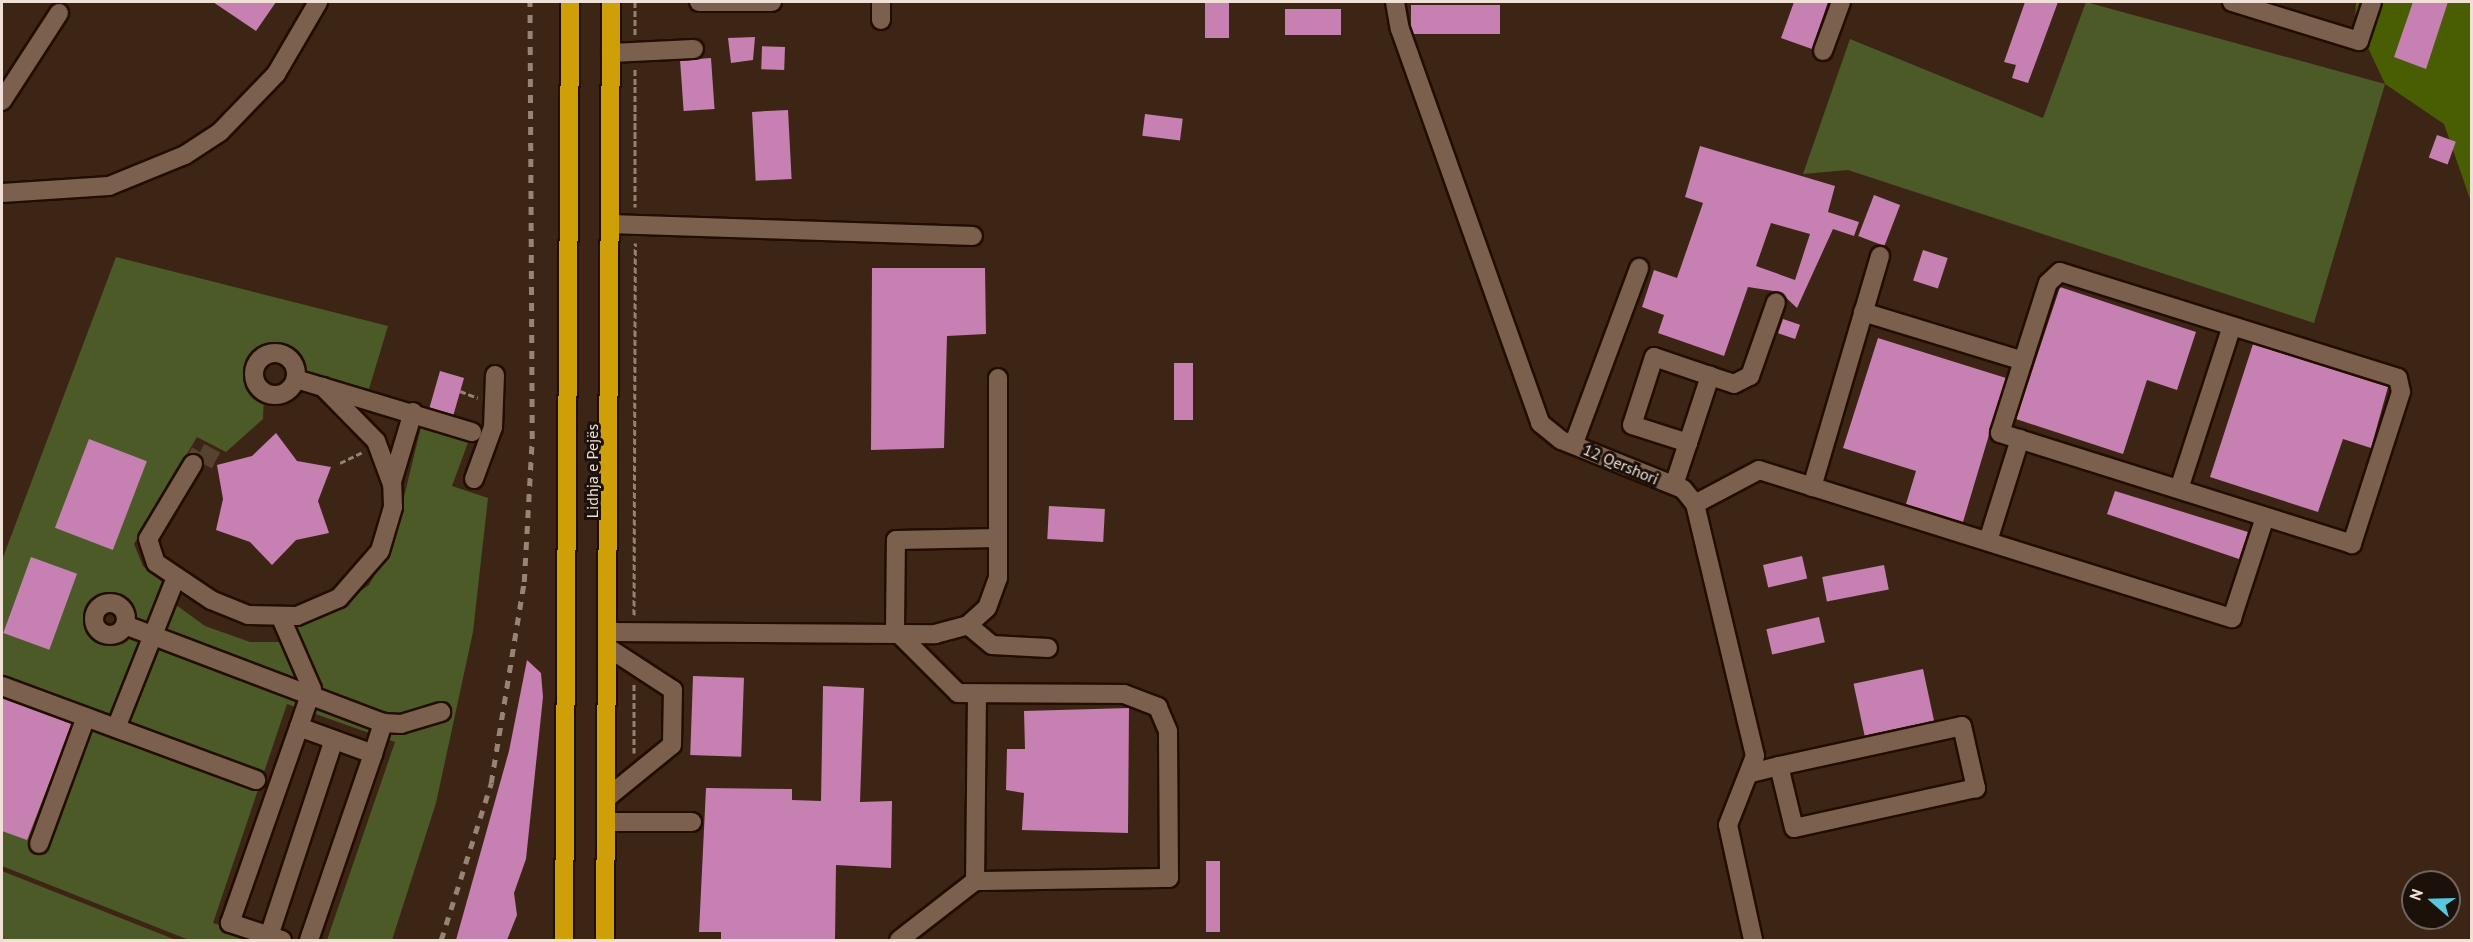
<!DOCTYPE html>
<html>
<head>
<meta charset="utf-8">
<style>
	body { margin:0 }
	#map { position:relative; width:2473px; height:942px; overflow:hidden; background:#3c2514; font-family:"PT Sans",sans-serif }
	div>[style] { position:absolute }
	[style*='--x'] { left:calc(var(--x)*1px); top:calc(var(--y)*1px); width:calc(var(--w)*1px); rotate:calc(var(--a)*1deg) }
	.green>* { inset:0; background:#4b5a27 }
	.forest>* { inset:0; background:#495d02 }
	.building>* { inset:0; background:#c680b2; transform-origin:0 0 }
	.minor-tunnel>* { height:18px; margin-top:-9px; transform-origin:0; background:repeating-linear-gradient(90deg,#574131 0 18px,transparent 0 27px) }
	.path>* { height:3px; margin-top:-1.5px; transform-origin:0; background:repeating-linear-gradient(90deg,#948173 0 6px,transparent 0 9px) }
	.roads { filter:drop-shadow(2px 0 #220d01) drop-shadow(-2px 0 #220d01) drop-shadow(0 2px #220d01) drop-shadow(0 -2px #220d01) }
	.minor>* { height:18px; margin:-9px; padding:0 9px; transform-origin:9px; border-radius:9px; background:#7c604e }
	.minor>.ring { margin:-9px; padding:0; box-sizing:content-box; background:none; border:18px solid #7c604e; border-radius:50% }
	.highway>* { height:18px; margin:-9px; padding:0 9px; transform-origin:9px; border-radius:9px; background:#cf9f08 }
	.rail>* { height:4.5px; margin-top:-2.25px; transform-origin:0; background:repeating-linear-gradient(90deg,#978476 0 8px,transparent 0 16px) }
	span { translate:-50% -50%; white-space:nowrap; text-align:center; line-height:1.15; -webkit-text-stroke:6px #1b110a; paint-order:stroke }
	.street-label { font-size:16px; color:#f0e0d6 }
	.frame { position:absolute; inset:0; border:3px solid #f0e0d6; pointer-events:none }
	.north { position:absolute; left:2401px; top:870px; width:60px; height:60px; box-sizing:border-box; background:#1b110a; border:2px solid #70645c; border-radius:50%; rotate:290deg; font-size:16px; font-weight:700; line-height:24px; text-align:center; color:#f0e0d6 }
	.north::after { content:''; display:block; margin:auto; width:21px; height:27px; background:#56c9e0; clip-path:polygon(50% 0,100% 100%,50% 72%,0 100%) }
</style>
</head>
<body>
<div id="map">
	<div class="green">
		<div style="clip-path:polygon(2086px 2px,2385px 84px,2314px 323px,1848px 170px,1803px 174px,1850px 39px,2043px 118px)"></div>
		<div style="clip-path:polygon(evenodd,116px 257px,388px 326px,369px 389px,296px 369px,281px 354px,267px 355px,256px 364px,254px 377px,264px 393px,263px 419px,226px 452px,197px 437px,134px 544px,143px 566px,167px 586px,172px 602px,205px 626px,250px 642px,297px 642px,297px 626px,320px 619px,369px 585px,393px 542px,421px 427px,469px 440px,452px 486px,488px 498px,473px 632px,436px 803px,392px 940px,327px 940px,395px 742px,287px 704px,213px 923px,264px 940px,189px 940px,2px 866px,2px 560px,116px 257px,115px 603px,126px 620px,118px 633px,102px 634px,95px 626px,96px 611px,115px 603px)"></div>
		<div style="clip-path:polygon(2px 871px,176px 940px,2px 940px)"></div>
	</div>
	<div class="forest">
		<div style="clip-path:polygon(2356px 2px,2471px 2px,2471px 202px,2444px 124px,2385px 84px,2355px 20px)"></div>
	</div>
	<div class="building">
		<div style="clip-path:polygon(213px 2px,276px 2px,256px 31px)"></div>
		<div style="left:1205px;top:2px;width:24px;height:36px"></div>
		<div style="clip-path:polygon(1794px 2px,1828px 2px,1812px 49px,1781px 38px)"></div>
		<div style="clip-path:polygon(2025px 2px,2058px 2px,2028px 83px,2012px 78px,2016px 65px,2004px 62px)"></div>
		<div style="clip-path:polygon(2413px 2px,2448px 2px,2426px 69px,2394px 57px)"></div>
		<div style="left:1411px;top:5px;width:89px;height:29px"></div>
		<div style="left:1341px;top:9px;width:26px;height:56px;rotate:90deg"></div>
		<div style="clip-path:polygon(755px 37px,753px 60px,731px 63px,728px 38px)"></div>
		<div style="left:785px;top:47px;width:23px;height:23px;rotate:92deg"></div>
		<div style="left:711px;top:58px;width:51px;height:31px;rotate:86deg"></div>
		<div style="left:788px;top:110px;width:69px;height:36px;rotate:87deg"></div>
		<div style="left:1145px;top:114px;width:38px;height:22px;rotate:7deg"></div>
		<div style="left:2437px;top:135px;width:20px;height:24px;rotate:20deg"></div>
		<div style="clip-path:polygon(evenodd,1700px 146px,1835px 186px,1828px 212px,1859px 222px,1854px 236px,1833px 229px,1797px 308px,1780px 292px,1748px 287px,1724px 356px,1658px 333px,1664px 315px,1642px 307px,1654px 270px,1677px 278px,1703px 203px,1685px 197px,1700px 146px,1771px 223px,1810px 234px,1795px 280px,1756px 266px,1771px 223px)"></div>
		<div style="left:1874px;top:195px;width:28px;height:44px;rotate:21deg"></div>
		<div style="left:1923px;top:250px;width:26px;height:32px;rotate:18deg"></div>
		<div style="clip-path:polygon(872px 268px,985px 268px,986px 334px,947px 336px,944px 448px,871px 450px)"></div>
		<div style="clip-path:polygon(2060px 287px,2196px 332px,2177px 390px,2147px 380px,2123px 454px,2016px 419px)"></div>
		<div style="left:1783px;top:319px;width:18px;height:15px;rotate:19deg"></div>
		<div style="clip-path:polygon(1878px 338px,2006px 378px,1963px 522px,1906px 504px,1916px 471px,1843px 448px)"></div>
		<div style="clip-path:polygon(2253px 344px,2388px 387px,2371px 448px,2343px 439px,2318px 512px,2210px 477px)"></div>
		<div style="left:1174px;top:363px;width:19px;height:57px"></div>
		<div style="left:440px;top:371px;width:25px;height:38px;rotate:16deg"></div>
		<div style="clip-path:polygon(276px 433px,297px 461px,331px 467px,318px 501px,329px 533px,296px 540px,272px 565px,250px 542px,216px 530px,223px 499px,217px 465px,252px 456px)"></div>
		<div style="left:89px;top:439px;width:62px;height:95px;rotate:21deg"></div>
		<div style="clip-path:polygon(2115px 491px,2248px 532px,2239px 559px,2107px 514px)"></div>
		<div style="left:1049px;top:506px;width:56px;height:33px;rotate:3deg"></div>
		<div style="left:1802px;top:556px;width:23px;height:40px;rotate:77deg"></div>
		<div style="left:31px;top:557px;width:49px;height:81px;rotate:20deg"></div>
		<div style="left:1884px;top:565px;width:25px;height:63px;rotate:79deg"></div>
		<div style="left:1819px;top:617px;width:26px;height:54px;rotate:77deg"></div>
		<div style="clip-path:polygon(527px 660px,541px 673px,543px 697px,526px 859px,514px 893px,517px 915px,507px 940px,456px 940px,509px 751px)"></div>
		<div style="left:1923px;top:669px;width:53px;height:71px;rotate:78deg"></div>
		<div style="left:693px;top:676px;width:51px;height:79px;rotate:2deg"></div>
		<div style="clip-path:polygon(823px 686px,864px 688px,860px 802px,892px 801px,891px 868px,836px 865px,835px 940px,721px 940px,721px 932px,699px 932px,706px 788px,792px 789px,792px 800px,821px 801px)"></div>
		<div style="clip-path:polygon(2px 698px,72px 724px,27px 840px,2px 831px)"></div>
		<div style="clip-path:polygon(1129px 708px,1128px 833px,1022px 830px,1024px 793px,1006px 790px,1007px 749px,1025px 749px,1024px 711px)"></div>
		<div style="left:1206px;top:861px;width:14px;height:71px"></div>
	</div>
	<div class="minor-tunnel">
		<div style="--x:193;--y:464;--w:14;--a:-60"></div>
		<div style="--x:200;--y:452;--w:19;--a:28"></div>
	</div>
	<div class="path">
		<div style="--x:635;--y:2;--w:34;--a:90"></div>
		<div style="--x:635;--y:69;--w:138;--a:90"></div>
		<div style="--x:460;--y:391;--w:19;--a:21"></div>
		<div style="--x:340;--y:463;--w:25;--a:-26"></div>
		<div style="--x:634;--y:615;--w:372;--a:-89.8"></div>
		<div style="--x:634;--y:753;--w:69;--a:-90"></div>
	</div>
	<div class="roads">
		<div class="minor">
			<div style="--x:699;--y:2;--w:73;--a:0"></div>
			<div style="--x:881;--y:2;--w:18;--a:90"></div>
			<div style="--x:1395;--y:2;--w:27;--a:80"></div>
			<div style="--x:1400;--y:29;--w:418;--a:70.4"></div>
			<div style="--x:1540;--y:423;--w:27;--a:39"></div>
			<div style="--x:1561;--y:440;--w:131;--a:21.9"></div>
			<div style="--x:1683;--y:489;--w:19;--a:51"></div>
			<div style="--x:1695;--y:504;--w:259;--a:76.6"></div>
			<div style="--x:1755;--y:756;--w:74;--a:111.4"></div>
			<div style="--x:1728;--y:825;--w:118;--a:77.7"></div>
			<div style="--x:2232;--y:2;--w:133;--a:17.1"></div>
			<div style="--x:2359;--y:41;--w:41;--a:-71.6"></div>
			<div style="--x:1823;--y:51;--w:52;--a:-69.8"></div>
			<div style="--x:611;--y:53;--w:83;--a:-2.8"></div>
			<div style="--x:2;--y:101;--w:105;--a:-57.1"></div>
			<div style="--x:2;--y:193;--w:107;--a:-3.7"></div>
			<div style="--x:109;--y:186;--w:82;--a:-22.2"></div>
			<div style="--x:185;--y:155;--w:42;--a:-33.3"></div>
			<div style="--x:220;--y:132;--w:81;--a:-46"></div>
			<div style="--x:276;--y:74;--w:83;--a:-59.7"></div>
			<div style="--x:611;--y:224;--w:362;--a:1.9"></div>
			<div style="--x:2060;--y:272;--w:354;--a:17.4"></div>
			<div style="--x:2398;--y:378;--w:14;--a:78"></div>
			<div style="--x:2401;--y:392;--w:160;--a:107.9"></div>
			<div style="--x:2352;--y:544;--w:369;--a:-162.5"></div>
			<div style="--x:2000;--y:433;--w:157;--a:-72.3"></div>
			<div style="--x:2048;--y:283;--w:16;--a:-43"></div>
			<div style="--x:1863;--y:312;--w:167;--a:17"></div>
			<div class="ring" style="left:254px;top:353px;width:24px;height:24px"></div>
			<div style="--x:1710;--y:376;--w:25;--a:18"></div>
			<div style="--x:1734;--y:384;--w:18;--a:-27"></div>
			<div style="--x:1750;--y:376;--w:78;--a:-70.6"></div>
			<div style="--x:296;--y:379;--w:184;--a:16.8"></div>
			<div style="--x:1574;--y:443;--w:187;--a:-69.6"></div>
			<div style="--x:193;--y:464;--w:87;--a:121"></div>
			<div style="--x:148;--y:539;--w:25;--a:72"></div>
			<div style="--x:156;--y:563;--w:66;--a:33.9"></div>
			<div style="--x:211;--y:600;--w:40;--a:22"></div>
			<div style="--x:248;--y:615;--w:49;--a:1.2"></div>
			<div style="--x:297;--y:616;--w:46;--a:-23.2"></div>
			<div style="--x:339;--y:598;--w:62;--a:-48.9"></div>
			<div style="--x:380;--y:551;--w:46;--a:-73.5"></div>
			<div style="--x:393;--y:507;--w:23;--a:-92"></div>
			<div style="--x:392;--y:484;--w:46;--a:-110.4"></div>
			<div style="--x:376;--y:441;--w:76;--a:-134.5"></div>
			<div style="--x:474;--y:479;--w:55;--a:-69.9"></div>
			<div style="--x:493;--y:427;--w:52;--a:-87.8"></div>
			<div style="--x:392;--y:482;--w:73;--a:-73.3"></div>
			<div style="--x:1674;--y:485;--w:44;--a:-71.6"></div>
			<div style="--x:1688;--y:443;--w:71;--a:-71.8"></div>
			<div style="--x:1710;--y:376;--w:59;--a:-161.3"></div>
			<div style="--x:1654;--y:357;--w:71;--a:107.9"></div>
			<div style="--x:1632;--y:425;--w:59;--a:17.8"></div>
			<div style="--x:1812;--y:487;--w:241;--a:-73.6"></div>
			<div style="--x:2179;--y:489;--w:171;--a:-72"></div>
			<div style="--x:1695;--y:504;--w:72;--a:-28"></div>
			<div style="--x:1759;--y:470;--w:496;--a:17.4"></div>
			<div style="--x:2232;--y:618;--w:106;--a:-71.9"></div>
			<div style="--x:1988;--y:541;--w:107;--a:-72.6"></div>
			<div class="ring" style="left:94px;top:603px;width:14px;height:14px"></div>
			<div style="--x:281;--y:618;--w:77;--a:66.4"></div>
			<div style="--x:312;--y:689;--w:40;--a:108.9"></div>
			<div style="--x:299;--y:727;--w:79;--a:20"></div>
			<div style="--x:373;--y:754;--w:33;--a:-72"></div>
			<div style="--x:125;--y:625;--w:276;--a:20.8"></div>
			<div style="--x:383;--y:723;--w:18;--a:3"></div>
			<div style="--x:401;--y:724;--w:42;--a:-16.7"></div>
			<div style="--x:968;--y:625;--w:31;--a:40"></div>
			<div style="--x:992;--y:645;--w:56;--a:3.1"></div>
			<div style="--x:611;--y:632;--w:324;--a:0.4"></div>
			<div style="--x:935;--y:634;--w:34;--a:-15"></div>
			<div style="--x:968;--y:625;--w:25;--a:-42"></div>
			<div style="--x:987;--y:608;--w:32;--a:-70"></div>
			<div style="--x:998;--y:578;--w:200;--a:-90"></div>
			<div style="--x:2;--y:686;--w:271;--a:20.3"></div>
			<div style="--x:977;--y:694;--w:187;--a:90.6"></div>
			<div style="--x:975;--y:881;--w:194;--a:-0.9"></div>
			<div style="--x:1169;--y:878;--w:147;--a:-90.4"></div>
			<div style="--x:1168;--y:731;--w:26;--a:-113"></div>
			<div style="--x:1158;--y:707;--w:36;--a:-159"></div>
			<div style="--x:1124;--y:694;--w:166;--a:-179.7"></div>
			<div style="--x:958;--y:693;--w:89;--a:-135"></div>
			<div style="--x:895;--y:630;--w:90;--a:-89.4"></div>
			<div style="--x:896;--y:540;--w:102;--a:-1.1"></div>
			<div style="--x:116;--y:728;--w:162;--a:-68.3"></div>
			<div style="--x:1751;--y:773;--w:29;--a:-14"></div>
			<div style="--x:1779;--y:766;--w:187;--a:-12.3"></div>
			<div style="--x:1962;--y:726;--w:64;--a:77.3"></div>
			<div style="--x:1976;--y:788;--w:186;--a:167.6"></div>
			<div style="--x:1794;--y:828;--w:64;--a:-103.6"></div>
			<div style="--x:608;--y:797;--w:82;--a:-39.1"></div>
			<div style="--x:672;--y:745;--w:55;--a:-89"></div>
			<div style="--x:673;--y:690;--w:75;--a:-146.9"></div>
			<div style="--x:607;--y:822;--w:85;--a:0"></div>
			<div style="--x:39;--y:844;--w:135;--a:-69.7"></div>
			<div style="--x:269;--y:936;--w:206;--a:-71.7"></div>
			<div style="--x:282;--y:940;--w:55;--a:-161.9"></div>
			<div style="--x:230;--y:923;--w:208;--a:-70.6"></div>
			<div style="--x:309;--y:940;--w:197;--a:-71"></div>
			<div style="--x:899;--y:940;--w:96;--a:-37.8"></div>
		</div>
		<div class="highway">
			<div style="--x:564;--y:940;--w:938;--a:-89.63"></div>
			<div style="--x:605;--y:940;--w:938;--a:-89.63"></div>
		</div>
	</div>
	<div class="rail">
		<div style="--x:441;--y:940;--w:165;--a:-72.3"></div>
		<div style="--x:491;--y:783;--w:204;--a:-80.7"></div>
		<div style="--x:524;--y:582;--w:143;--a:-86.8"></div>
		<div style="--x:532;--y:439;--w:437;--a:-90.3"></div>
	</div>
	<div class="street-label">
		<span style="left:1621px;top:464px;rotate:23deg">12 Qershori</span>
		<span style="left:592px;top:471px;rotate:-90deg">Lidhja e Pejës</span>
	</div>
	<div class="frame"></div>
	<div class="north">N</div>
</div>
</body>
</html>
